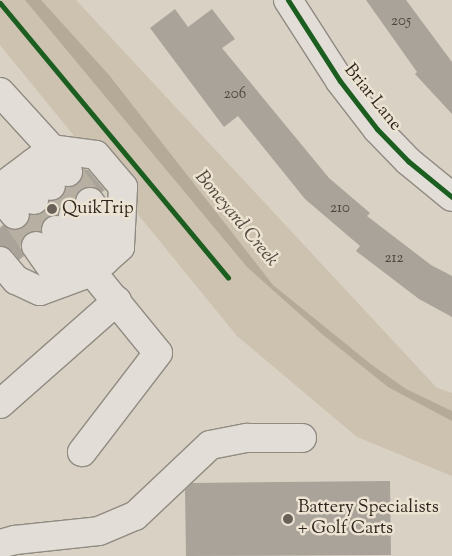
<!DOCTYPE html>
<html>
<head>
<meta charset="utf-8">
<style>
	body { margin:0 }
	#map { position:relative; width:452px; height:556px; overflow:hidden; background:#d9d1c3; font-family:"Sorts Mill Goudy",serif }
	div>[style] { position:absolute }
	[style*='--x'] { left:calc(var(--x)*1px); top:calc(var(--y)*1px); width:calc(var(--w)*1px); rotate:calc(var(--a)*1deg) }
	.green>* { inset:0; background:#cdc2af }
	.water>* { inset:0; background:#b5a998 }
	.building>* { inset:0; background:#aaa39a }
	.minor-tunnel>* { height:28px; margin-top:-14px; transform-origin:0; background:repeating-linear-gradient(90deg,#b7afa2 0 28px,transparent 0 42px) }
	.roads { filter:drop-shadow(1px 0 #908b82) drop-shadow(-1px 0 #908b82) drop-shadow(0 1px #908b82) drop-shadow(0 -1px #908b82) }
	.minor>* { height:28px; margin:-14px; padding:0 14px; transform-origin:14px; border-radius:14px; background:#e2ded7 }
	.cycleway>* { height:5px; margin:-2.5px; padding:0 2.5px; transform-origin:2.5px; border-radius:2.5px; background:#1b5e20 }
	.dots>* { width:14px; height:14px; translate:-50% -50%; box-sizing:border-box; border:2px solid #ece3d2; border-radius:50% }
	span { translate:-50% -50%; white-space:nowrap; text-align:center; line-height:1.15; -webkit-text-stroke:5px #ece3d2; paint-order:stroke }
	.number-label { font-size:15px; color:#4e443d }
	.number-label span { -webkit-text-stroke-width:0 }
	.street-label { font-size:18px; color:#2f251e }
	.poi-label { font-size:18px; color:#2f251e }
	.left { translate:0 -50%; text-align:left }
	.water-label { font-size:19px; color:#52483d; font-style:italic }
</style>
</head>
<body>
<div id="map">
	<div class="green">
		<div style="clip-path:polygon(0 0,76px 0,437px 388px,452px 393px,452px 476px,357px 437px,237px 336px,0 45px)"></div>
	</div>
	<div class="water">
		<div style="clip-path:polygon(25px 0,41px 0,109px 75px,273px 285px,372px 365px,406px 389px,452px 411px,452px 421px,388px 387px,322px 334px,247px 267px)"></div>
	</div>
	<div class="building">
		<div style="clip-path:polygon(366px 0,406px 0,452px 62px,452px 114px,415px 74px,417px 72px)"></div>
		<div style="clip-path:polygon(175px 9px,188px 27px,212px 9px,235px 39px,222px 48px,329px 178px,370px 213px,367px 216px,431px 265px,452px 276px,452px 317px,419px 299px,356px 251px,360px 246px,305px 199px,238px 116px,224px 127px,150px 28px)"></div>
		<div style="clip-path:polygon(83px 169px,88px 170px,105px 190px,102px 192px,89px 186px,82px 189px,75px 201px,64px 204px,58px 215px,47px 217px,40px 231px,27px 234px,20px 247px,24px 256px,19px 260px,12px 251px,0 246px,0 228px,3px 225px,17px 230px,25px 227px,30px 215px,43px 213px,49px 201px,61px 198px,66px 187px,77px 184px)"></div>
		<div style="clip-path:polygon(390px 481px,391px 555px,186px 556px,185px 490px,192px 483px)"></div>
	</div>
	<div class="minor-tunnel">
		<div style="--x:68;--y:172;--w:37;--a:54"></div>
		<div style="--x:51;--y:186;--w:37;--a:54"></div>
		<div style="--x:34;--y:200;--w:37;--a:54"></div>
		<div style="--x:15;--y:215;--w:37;--a:56"></div>
	</div>
	<div class="roads">
		<div class="minor">
			<div style="--x:288;--y:0;--w:96;--a:57.3"></div>
			<div style="--x:340;--y:81;--w:61;--a:52.4"></div>
			<div style="--x:377;--y:129;--w:45;--a:45.9"></div>
			<div style="--x:408;--y:161;--w:57;--a:39.3"></div>
			<div style="--x:0;--y:92;--w:77;--a:47.6"></div>
			<div style="--x:52;--y:149;--w:44;--a:7.8"></div>
			<div style="--x:96;--y:155;--w:42;--a:49.8"></div>
			<div style="--x:123;--y:187;--w:60;--a:92.9"></div>
			<div style="--x:120;--y:247;--w:38;--a:138"></div>
			<div style="--x:92;--y:272;--w:104;--a:50.8"></div>
			<div style="--x:158;--y:353;--w:125;--a:127.5"></div>
			<div style="--x:33;--y:163;--w:29;--a:52"></div>
			<div style="--x:16;--y:176;--w:30;--a:53"></div>
			<div style="--x:0;--y:188;--w:65;--a:-36.9"></div>
			<div style="--x:52;--y:149;--w:28;--a:55"></div>
			<div style="--x:0;--y:197;--w:23;--a:50"></div>
			<div style="--x:90;--y:202;--w:54;--a:56.3"></div>
			<div style="--x:73;--y:216;--w:55;--a:54.6"></div>
			<div style="--x:56;--y:230;--w:53;--a:56.6"></div>
			<div style="--x:36;--y:246;--w:45;--a:54.9"></div>
			<div style="--x:0;--y:261;--w:25;--a:50"></div>
			<div style="--x:16;--y:280;--w:26;--a:25"></div>
			<div style="--x:40;--y:291;--w:55;--a:-20.1"></div>
			<div style="--x:0;--y:404;--w:156;--a:-41.4"></div>
			<div style="--x:0;--y:544;--w:16;--a:-15"></div>
			<div style="--x:15;--y:540;--w:84;--a:-6.1"></div>
			<div style="--x:99;--y:531;--w:39;--a:-23"></div>
			<div style="--x:135;--y:516;--w:103;--a:-43.4"></div>
			<div style="--x:210;--y:445;--w:38;--a:-11"></div>
			<div style="--x:247;--y:438;--w:55;--a:0"></div>
		</div>
	</div>
	<div class="cycleway">
		<div style="--x:288;--y:0;--w:96;--a:57.3"></div>
		<div style="--x:340;--y:81;--w:61;--a:52.4"></div>
		<div style="--x:377;--y:129;--w:45;--a:45.9"></div>
		<div style="--x:408;--y:161;--w:57;--a:39.3"></div>
		<div style="--x:0;--y:3;--w:357;--a:50.3"></div>
	</div>
	<div class="dots">
		<div style="left:52px;top:209px;background:#6a6158"></div>
		<div style="left:288px;top:519px;background:#6a6158"></div>
	</div>
	<div class="number-label">
		<span style="left:401px;top:22px">205</span>
		<span style="left:235px;top:95px">206</span>
		<span style="left:340px;top:209px">210</span>
		<span style="left:394px;top:259px">212</span>
	</div>
	<div class="street-label">
		<span style="left:372px;top:98px;rotate:51deg">Briar Lane</span>
	</div>
	<div class="poi-label">
		<span class="left" style="left:62px;top:209px">QuikTrip</span>
		<span class="left" style="left:298px;top:519px">Battery Specialists<br>+ Golf Carts</span>
	</div>
	<div class="water-label">
		<span style="left:236px;top:219px;rotate:50deg">Boneyard Creek</span>
	</div>
</div>
</body>
</html>
